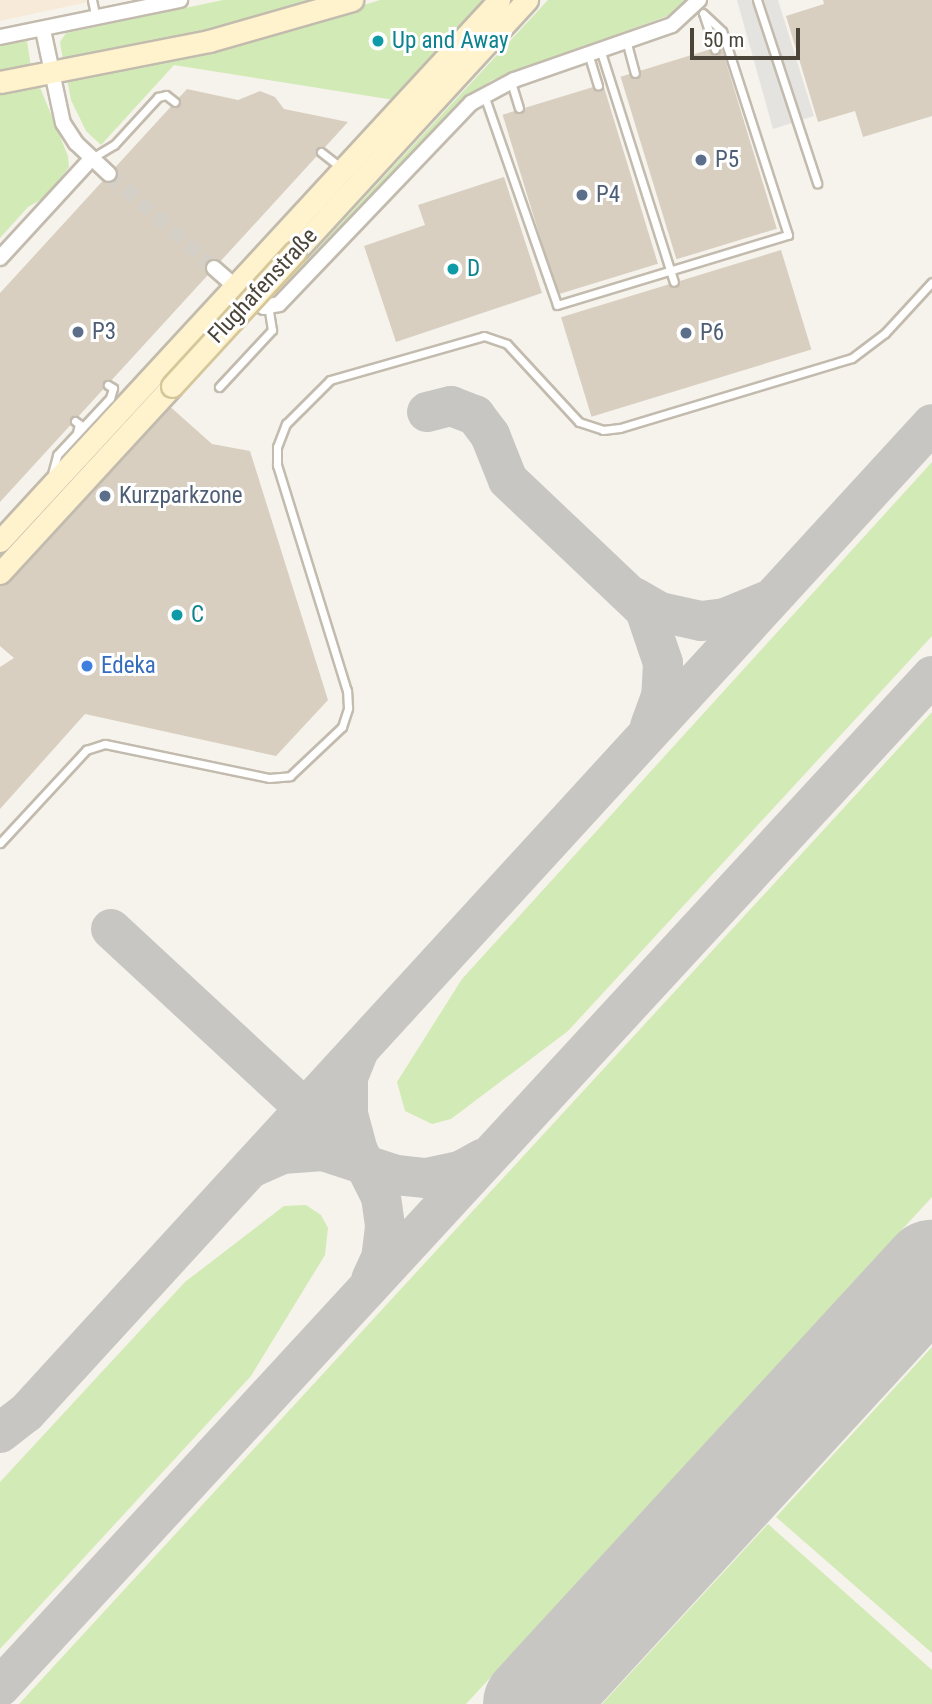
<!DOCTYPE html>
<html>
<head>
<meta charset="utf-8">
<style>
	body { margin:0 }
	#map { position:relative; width:932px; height:1704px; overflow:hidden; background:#f6f3ec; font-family:"Roboto Condensed",sans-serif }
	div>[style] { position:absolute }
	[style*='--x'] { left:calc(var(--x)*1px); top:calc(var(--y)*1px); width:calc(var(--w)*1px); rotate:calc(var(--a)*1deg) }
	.commercial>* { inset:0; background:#f7ead8 }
	.green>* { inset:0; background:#d2eab5 }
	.parking>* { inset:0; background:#e5e3e0 }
	.taxiway>* { height:40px; margin:-20px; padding:0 20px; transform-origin:20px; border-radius:20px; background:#c8c6c3 }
	.runway>* { height:100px; margin:-50px; padding:0 50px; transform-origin:50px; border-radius:50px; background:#c8c6c3 }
	.building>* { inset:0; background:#d8cfc1; transform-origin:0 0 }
	.street-tunnel>* { height:14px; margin-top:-7px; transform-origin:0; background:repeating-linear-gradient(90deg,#d4d0c8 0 14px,transparent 0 21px) }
	.roads { filter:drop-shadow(2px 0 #c2bbae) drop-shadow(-2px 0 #c2bbae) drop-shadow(0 2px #c2bbae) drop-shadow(0 -2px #c2bbae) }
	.lane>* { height:7px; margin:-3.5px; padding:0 3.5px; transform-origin:3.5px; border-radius:3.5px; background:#fff }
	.street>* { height:14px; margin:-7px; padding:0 7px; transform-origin:7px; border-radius:7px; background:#fff }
	.secondary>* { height:21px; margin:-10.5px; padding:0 10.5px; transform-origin:10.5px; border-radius:10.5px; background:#fff3cd }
	.bridges { filter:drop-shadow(2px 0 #d6c79b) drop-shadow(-2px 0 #d6c79b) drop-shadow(0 2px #d6c79b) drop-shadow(0 -2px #d6c79b) }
	.secondary-bridge>* { height:21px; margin:-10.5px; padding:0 10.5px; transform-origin:10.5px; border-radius:10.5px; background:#fff3cd }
	.dots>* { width:19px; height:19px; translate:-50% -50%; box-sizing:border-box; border:4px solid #fff; border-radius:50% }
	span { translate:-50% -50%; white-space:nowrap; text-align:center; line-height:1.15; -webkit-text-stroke:6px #fff; paint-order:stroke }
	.culture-label { font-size:23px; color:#0d838f }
	.left { translate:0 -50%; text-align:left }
	.service-label { font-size:23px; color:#4e5e75 }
	.street-label { font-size:23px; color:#4b4439 }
	.shop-label { font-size:23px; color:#366cbe }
	.scale { position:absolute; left:690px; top:28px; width:110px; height:32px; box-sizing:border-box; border:4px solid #4b4439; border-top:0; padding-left:9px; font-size:21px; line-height:24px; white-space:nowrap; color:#4b4439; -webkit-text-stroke:5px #fff; paint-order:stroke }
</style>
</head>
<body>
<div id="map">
	<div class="commercial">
		<div style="clip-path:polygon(0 0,97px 0,0 21px)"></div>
	</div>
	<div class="green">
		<div style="clip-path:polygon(223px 0,320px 0,252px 23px,63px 60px,60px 42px,66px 33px)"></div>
		<div style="clip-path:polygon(380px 0,487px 0,394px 100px,174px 65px,101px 145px,86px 131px,71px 100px,67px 79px,265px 36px)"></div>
		<div style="clip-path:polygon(548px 0,689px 0,670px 15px,492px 80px,457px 104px,286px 289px,275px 294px)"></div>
		<div style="clip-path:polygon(27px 41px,31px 67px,0 73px,0 46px)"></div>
		<div style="clip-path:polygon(39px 85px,68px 156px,69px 167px,47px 196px,28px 207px,0 238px,0 91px)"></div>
		<div style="clip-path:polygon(932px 462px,932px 636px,568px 1031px,451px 1119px,432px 1124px,405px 1111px,397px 1082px,462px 979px)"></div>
		<div style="clip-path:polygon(932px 712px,932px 1197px,466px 1704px,19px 1704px)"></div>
		<div style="clip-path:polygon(306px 1205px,321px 1215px,328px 1228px,325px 1255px,251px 1376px,0 1649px,0 1482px,185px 1282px,284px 1206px)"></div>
		<div style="clip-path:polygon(932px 1347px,932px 1653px,776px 1517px)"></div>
		<div style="clip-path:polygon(768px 1524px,932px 1670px,932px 1704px,602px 1704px)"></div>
	</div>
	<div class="parking">
		<div style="clip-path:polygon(737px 0,778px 0,814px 116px,773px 129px)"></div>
	</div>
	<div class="taxiway">
		<div style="--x:427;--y:412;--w:25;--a:-14"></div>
		<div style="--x:451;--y:406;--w:26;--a:21"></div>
		<div style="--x:475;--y:415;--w:25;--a:53"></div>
		<div style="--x:490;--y:435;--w:48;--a:68.2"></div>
		<div style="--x:508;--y:480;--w:189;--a:43.5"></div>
		<div style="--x:645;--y:610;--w:56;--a:71.2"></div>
		<div style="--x:663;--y:663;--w:33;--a:93"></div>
		<div style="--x:661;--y:696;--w:32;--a:110"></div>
		<div style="--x:634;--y:597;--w:30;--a:30"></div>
		<div style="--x:660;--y:612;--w:42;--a:12.4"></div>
		<div style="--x:701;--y:621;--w:24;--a:-7"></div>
		<div style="--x:725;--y:618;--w:44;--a:-22.5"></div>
		<div style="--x:111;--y:929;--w:346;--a:42.8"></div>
		<div style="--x:359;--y:1050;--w:29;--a:112"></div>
		<div style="--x:348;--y:1077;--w:37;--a:90"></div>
		<div style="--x:348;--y:1114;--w:38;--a:75"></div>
		<div style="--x:358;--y:1151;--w:51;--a:63.4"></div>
		<div style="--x:381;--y:1197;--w:30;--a:82"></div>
		<div style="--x:385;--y:1227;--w:31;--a:97"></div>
		<div style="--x:381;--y:1258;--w:23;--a:115"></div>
		<div style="--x:251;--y:1168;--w:34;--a:-24"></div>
		<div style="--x:282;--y:1154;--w:41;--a:-4.2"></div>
		<div style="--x:323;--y:1151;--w:77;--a:18.2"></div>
		<div style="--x:396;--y:1175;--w:30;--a:6"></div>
		<div style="--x:426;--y:1178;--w:35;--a:-12"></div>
		<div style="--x:460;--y:1171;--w:25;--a:-29"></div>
		<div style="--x:0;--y:1433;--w:33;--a:-38"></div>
		<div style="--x:26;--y:1413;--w:1341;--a:-47.51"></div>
		<div style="--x:0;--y:1687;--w:1375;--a:-47.33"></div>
	</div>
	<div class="runway">
		<div style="--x:533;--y:1704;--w:590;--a:-47.41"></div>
	</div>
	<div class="building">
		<div style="clip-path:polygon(823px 0,932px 0,932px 116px,863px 137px,855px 111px,818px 122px,786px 16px,824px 4px)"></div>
		<div style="left:721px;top:46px;width:191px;height:105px;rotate:73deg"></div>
		<div style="left:603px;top:84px;width:188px;height:105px;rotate:73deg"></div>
		<div style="clip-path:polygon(187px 89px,238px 100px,260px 91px,275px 97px,284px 109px,348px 122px,0 502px,0 293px)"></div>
		<div style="clip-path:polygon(504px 177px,542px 293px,396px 342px,364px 246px,425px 225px,418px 205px)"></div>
		<div style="left:781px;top:250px;width:104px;height:230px;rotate:73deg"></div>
		<div style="clip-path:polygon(148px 387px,212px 444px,250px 451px,328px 700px,276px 756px,85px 714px,0 809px,0 667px,14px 658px,0 646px,0 548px)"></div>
	</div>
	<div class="street-tunnel">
		<div style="--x:109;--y:174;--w:141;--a:41.8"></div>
	</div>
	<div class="roads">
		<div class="lane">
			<div style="--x:92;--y:0;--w:19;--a:78"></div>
			<div style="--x:757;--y:0;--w:193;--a:71.8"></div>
			<div style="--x:704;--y:16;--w:35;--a:72"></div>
			<div style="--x:626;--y:40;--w:34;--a:75"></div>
			<div style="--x:600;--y:49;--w:244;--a:72.4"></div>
			<div style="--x:588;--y:53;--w:34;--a:73"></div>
			<div style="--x:511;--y:82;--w:27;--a:73"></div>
			<div style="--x:484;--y:95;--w:222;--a:70.8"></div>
			<div style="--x:557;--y:305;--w:241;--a:-16.9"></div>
			<div style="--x:788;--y:235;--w:214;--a:-107.9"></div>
			<div style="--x:722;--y:31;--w:26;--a:-137"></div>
			<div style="--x:321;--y:152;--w:24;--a:38"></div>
			<div style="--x:92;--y:158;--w:26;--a:-31"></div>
			<div style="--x:114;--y:145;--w:65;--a:-47.5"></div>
			<div style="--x:158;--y:97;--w:8;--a:-14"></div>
			<div style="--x:166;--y:95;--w:11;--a:38"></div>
			<div style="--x:219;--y:387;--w:78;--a:-47.1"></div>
			<div style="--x:272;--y:330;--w:24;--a:-99"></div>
			<div style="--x:75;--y:421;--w:5;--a:37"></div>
			<div style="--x:79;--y:424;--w:9;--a:103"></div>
			<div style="--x:51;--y:478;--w:24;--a:-75"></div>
			<div style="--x:57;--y:455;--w:78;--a:-47.1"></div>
			<div style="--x:110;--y:398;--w:10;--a:-73"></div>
			<div style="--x:113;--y:388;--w:6;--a:-149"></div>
			<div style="--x:0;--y:843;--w:127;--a:-47.2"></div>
			<div style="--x:86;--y:750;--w:20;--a:-18"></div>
			<div style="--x:105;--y:744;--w:167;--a:11.7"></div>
			<div style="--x:269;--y:778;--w:21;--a:-5"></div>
			<div style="--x:290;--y:776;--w:71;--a:-43.3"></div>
			<div style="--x:342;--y:727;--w:20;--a:-72"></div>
			<div style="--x:348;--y:708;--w:17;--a:-93"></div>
			<div style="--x:347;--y:691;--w:237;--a:-107.2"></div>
			<div style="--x:277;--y:465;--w:18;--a:-90"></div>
			<div style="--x:277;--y:447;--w:25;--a:-69"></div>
			<div style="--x:286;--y:424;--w:62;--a:-45"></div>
			<div style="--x:330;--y:380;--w:160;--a:-15.9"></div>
			<div style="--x:484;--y:336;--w:24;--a:19"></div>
			<div style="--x:507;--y:344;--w:106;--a:47.3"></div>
			<div style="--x:579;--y:422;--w:25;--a:18"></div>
			<div style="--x:603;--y:430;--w:17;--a:-7"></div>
			<div style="--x:620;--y:428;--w:242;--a:-16.8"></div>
			<div style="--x:852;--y:358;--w:41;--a:-37.1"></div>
			<div style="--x:885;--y:333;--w:69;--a:-47.3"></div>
		</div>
		<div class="street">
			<div style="--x:43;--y:30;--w:95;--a:77.9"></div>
			<div style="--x:63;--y:123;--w:24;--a:57"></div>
			<div style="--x:76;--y:143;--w:45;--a:43.2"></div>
			<div style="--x:0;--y:37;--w:184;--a:-11.6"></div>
			<div style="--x:0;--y:258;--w:134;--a:-47.4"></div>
			<div style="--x:214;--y:268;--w:52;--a:41.1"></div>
			<div style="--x:253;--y:302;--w:12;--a:24"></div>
			<div style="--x:264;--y:307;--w:15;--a:-11"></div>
			<div style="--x:279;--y:304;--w:278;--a:-46.3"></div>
			<div style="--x:471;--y:103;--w:49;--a:-28.1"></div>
			<div style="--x:514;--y:80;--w:167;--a:-19.2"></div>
			<div style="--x:672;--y:25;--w:37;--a:-43"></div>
		</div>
		<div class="secondary">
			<div style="--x:0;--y:82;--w:213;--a:-11.1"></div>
			<div style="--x:209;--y:41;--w:149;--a:-16"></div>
			<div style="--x:295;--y:252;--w:343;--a:-47.4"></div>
			<div style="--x:0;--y:541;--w:736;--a:-47.31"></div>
			<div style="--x:0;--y:573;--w:254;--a:-47.4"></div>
		</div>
	</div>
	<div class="bridges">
		<div class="secondary-bridge">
			<div style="--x:172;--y:386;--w:182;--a:-47.5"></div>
		</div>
	</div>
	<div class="dots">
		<div style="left:378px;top:41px;background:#0f9aa8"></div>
		<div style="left:701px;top:160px;background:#5c6f8a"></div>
		<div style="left:582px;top:195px;background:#5c6f8a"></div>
		<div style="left:453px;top:269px;background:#0f9aa8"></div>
		<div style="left:78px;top:332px;background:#5c6f8a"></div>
		<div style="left:686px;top:333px;background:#5c6f8a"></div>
		<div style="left:105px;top:496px;background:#5c6f8a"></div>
		<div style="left:177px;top:615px;background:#0f9aa8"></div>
		<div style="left:87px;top:666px;background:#3f7fe0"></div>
	</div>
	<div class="culture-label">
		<span class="left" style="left:392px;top:41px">Up and Away</span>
		<span class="left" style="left:467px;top:269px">D</span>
		<span class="left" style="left:191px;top:615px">C</span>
	</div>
	<div class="service-label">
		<span class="left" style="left:715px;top:160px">P5</span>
		<span class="left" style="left:596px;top:195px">P4</span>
		<span class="left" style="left:92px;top:332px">P3</span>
		<span class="left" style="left:700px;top:333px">P6</span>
		<span class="left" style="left:119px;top:496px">Kurzparkzone</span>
	</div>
	<div class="street-label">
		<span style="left:263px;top:286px;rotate:-47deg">Flughafenstraße</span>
	</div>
	<div class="shop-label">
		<span class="left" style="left:101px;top:666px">Edeka</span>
	</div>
	<div class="scale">50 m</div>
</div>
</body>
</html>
